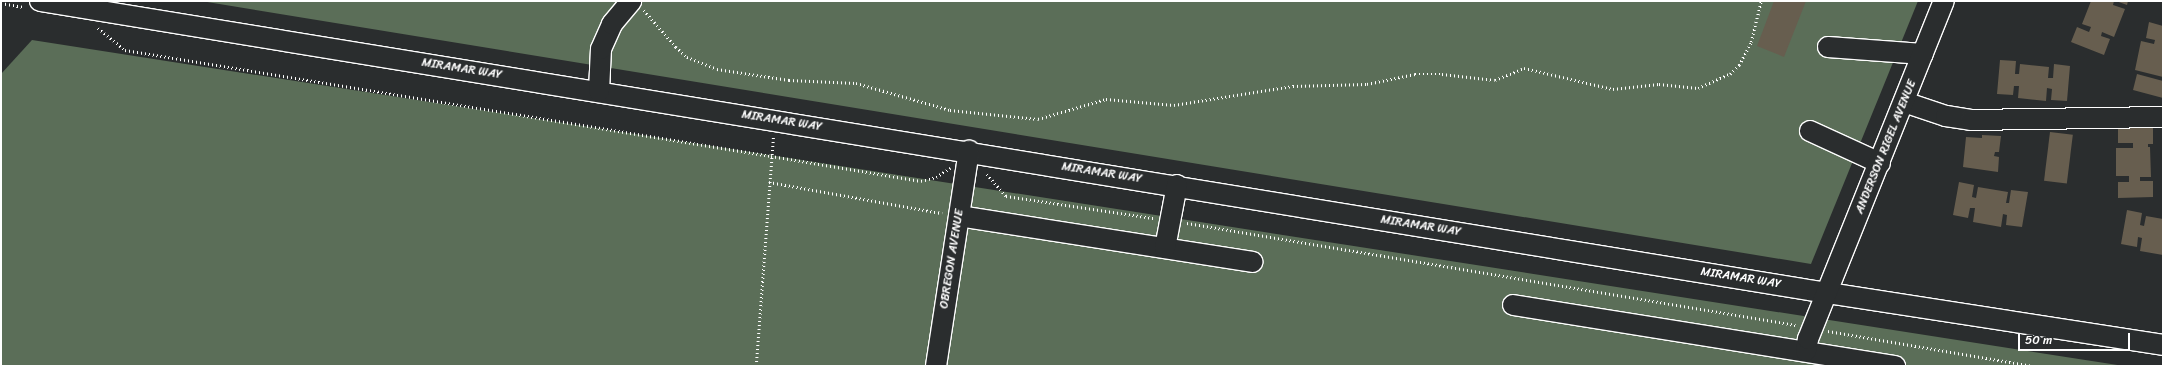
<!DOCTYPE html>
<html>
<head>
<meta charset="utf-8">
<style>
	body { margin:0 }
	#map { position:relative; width:2164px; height:367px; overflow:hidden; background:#2a2d2e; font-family:Sriracha,sans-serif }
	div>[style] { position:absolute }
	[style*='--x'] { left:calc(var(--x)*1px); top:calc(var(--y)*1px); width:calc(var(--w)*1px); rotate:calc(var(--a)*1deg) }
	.green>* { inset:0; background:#5b6e58 }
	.building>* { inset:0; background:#675e4f; transform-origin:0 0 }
	.path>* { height:2.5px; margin-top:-1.25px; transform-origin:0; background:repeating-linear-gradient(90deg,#fff 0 1px,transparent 0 4px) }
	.roads { filter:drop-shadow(1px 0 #fff) drop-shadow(-1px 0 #fff) drop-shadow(0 1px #fff) drop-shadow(0 -1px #fff) }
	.minor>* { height:20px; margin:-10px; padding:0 10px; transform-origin:10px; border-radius:10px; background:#2a2d2e }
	span { translate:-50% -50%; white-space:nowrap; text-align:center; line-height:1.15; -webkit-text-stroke:3px #2a2d2e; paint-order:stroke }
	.street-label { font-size:12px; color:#fff }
	.frame { position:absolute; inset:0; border:2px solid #fff; pointer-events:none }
	.scale { position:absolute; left:2018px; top:333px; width:112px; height:18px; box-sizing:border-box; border:2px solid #fff; border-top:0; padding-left:5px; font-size:12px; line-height:14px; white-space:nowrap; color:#fff; -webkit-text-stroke:3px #2a2d2e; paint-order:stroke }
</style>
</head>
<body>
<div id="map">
	<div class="green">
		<div style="clip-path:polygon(201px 1px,1918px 1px,1811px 264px)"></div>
		<div style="clip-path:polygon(32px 40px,2124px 366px,1px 366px,1px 74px)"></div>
	</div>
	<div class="building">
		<div style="clip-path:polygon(1774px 1px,1806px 1px,1784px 57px,1757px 46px)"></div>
		<div style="clip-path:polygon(2091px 1px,2114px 1px,2113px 5px,2125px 9px,2114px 37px,2102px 32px,2101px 36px,2110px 39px,2104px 55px,2071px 42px,2077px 27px,2089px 32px,2091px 27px,2082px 24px)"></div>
		<div style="clip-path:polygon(2116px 1px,2128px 1px,2127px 5px)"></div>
		<div style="clip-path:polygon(2149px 22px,2163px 26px,2163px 77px,2135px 70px,2141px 41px,2154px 44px,2155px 40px,2146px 38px)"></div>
		<div style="clip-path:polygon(2000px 60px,2016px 61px,2015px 74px,2019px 74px,2020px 64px,2049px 67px,2048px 78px,2053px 78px,2054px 64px,2070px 66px,2067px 101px,2051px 100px,2052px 89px,2047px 88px,2046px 101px,2018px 98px,2019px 86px,2014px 86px,2013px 95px,1997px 94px)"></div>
		<div style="clip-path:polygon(2137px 74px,2163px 81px,2163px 98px,2133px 90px)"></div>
		<div style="clip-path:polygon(2118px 127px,2153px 127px,2153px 144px,2148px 144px,2148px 147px,2150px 147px,2151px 177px,2140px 177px,2140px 181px,2153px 181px,2153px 197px,2118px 198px,2118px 182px,2129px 182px,2129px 176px,2116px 176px,2116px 148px,2133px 148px,2133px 143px,2118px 143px)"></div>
		<div style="left:2050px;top:132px;width:23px;height:49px;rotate:7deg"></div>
		<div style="clip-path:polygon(1982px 135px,2001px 136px,1999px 152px,1995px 152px,1994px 156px,1999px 157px,1998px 172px,1963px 167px,1966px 137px,1982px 138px)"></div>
		<div style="clip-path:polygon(1959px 182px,1974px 185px,1972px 197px,1976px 198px,1978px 187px,2008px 192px,2006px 203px,2009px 203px,2011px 190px,2028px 192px,2022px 227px,2006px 225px,2007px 215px,2003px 214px,2001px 227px,1973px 222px,1975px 208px,1970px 208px,1968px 218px,1953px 215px)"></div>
		<div style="clip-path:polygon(2127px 210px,2142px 213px,2140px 225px,2144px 226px,2146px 216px,2163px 219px,2163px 255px,2140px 251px,2142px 238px,2138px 237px,2137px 247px,2121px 244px)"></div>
	</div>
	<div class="path">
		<div style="--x:1;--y:3;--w:23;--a:10"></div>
		<div style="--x:644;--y:10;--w:49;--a:49.1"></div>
		<div style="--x:676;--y:47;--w:15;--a:42"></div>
		<div style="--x:687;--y:57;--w:32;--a:22"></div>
		<div style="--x:717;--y:69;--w:73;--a:8.7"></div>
		<div style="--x:789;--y:80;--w:67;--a:2.6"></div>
		<div style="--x:856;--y:83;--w:98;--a:16"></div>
		<div style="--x:950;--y:110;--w:88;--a:5.8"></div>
		<div style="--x:1038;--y:119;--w:71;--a:-16.4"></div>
		<div style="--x:1106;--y:99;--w:68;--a:5"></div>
		<div style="--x:1174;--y:105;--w:121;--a:-9.1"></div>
		<div style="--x:1293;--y:86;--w:74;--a:-1.5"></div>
		<div style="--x:1367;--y:84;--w:49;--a:-11.8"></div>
		<div style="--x:1415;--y:74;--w:27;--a:0"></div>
		<div style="--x:1442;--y:74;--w:53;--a:6.5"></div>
		<div style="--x:1495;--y:80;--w:31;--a:-22"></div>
		<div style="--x:1524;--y:68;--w:91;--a:13.3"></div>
		<div style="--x:1613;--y:89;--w:46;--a:-6.2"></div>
		<div style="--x:1659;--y:84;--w:39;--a:6"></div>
		<div style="--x:1698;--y:88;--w:35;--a:-24"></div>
		<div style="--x:1730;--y:74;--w:13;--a:-45"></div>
		<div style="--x:1739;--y:65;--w:26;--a:-62"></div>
		<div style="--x:1751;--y:42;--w:42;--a:-76.3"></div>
		<div style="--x:98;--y:28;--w:35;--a:39"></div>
		<div style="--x:125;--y:50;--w:655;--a:9.32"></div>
		<div style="--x:771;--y:156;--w:152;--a:9.5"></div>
		<div style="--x:921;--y:181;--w:16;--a:-15"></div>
		<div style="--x:936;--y:177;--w:17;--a:-33"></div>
		<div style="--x:987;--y:174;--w:29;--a:49"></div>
		<div style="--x:1006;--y:196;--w:150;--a:8.5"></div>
		<div style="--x:769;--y:182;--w:176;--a:10.2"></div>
		<div style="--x:1187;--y:223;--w:617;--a:9.51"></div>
		<div style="--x:1828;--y:331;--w:208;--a:9.7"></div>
		<div style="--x:756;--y:366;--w:229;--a:-85.7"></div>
	</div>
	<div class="roads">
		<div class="minor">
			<div style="--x:40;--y:1;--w:1812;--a:9.28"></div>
			<div style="--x:1828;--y:293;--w:339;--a:8.8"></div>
			<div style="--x:1828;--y:47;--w:95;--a:4.2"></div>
			<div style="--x:599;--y:91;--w:42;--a:-87.3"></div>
			<div style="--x:601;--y:49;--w:27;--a:-66"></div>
			<div style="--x:612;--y:24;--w:30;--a:-50"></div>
			<div style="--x:1904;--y:102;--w:44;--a:18.4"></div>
			<div style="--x:1946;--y:116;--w:25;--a:9"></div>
			<div style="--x:1971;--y:120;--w:192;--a:-0.9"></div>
			<div style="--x:1810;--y:131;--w:77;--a:24.6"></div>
			<div style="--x:959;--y:216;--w:297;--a:8.9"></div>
			<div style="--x:1165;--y:248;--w:64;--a:-79.2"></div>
			<div style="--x:1513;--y:305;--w:387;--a:9.1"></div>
			<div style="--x:1806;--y:351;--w:12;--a:-81"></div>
			<div style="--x:1808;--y:339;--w:364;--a:-68.1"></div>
			<div style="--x:936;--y:366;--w:218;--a:-81.3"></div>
		</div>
	</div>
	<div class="street-label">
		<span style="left:462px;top:69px;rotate:9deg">MIRAMAR WAY</span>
		<span style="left:782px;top:121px;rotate:9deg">MIRAMAR WAY</span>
		<span style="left:1886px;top:147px;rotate:-68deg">ANDERSON RIGEL AVENUE</span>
		<span style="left:1102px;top:173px;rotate:9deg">MIRAMAR WAY</span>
		<span style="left:1421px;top:226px;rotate:9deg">MIRAMAR WAY</span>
		<span style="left:952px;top:259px;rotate:-81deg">OBREGON AVENUE</span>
		<span style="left:1741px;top:278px;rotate:9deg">MIRAMAR WAY</span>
	</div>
	<div class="frame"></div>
	<div class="scale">50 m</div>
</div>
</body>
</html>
